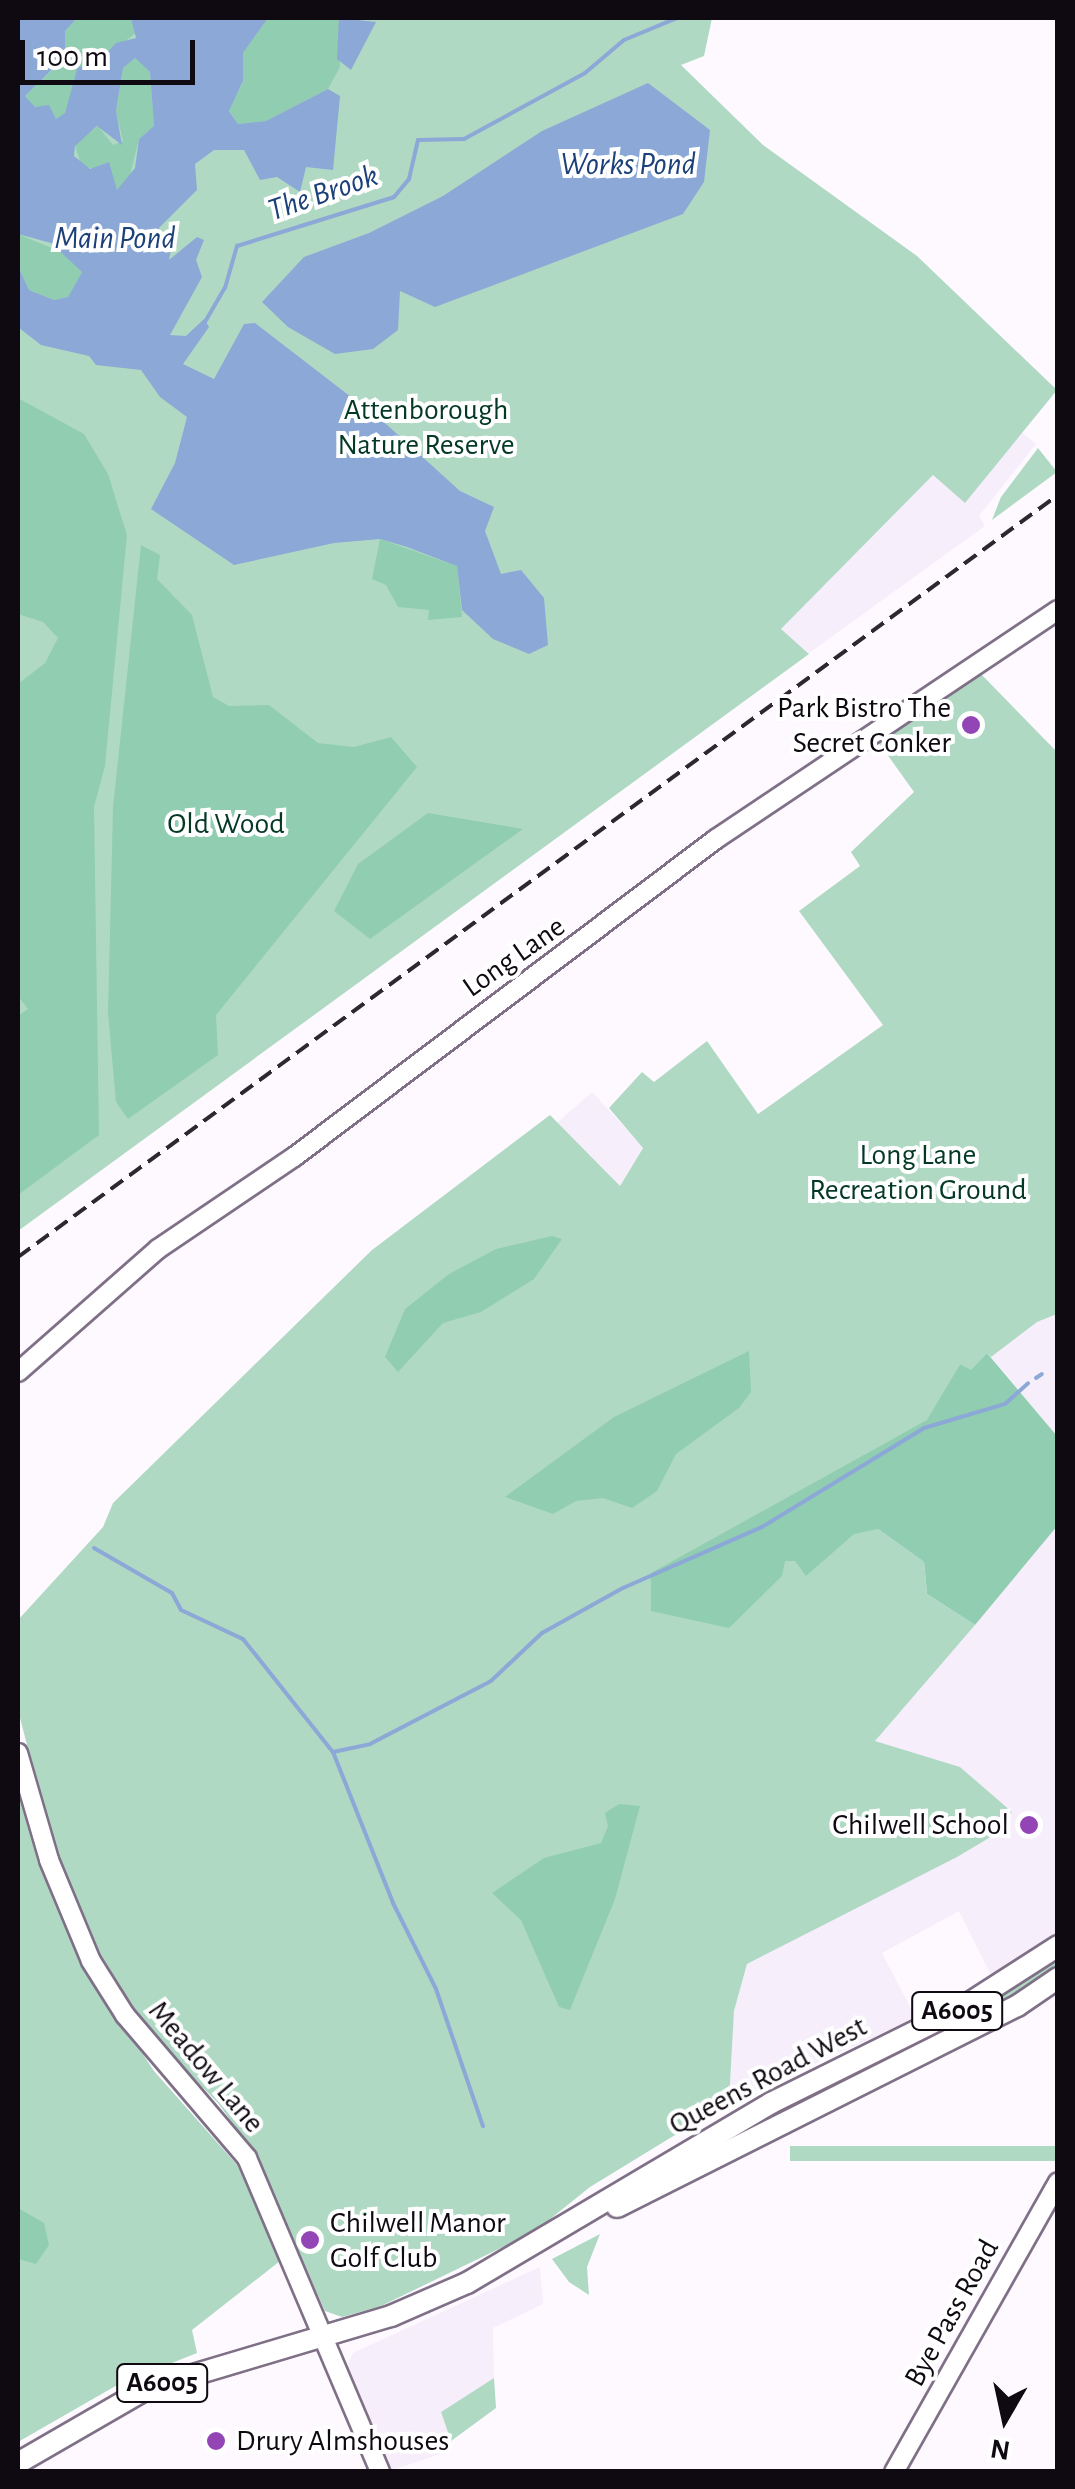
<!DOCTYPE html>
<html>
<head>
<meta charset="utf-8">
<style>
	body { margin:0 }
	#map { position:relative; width:1075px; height:2489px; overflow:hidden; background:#fdf9ff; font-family:"Alegreya Sans",sans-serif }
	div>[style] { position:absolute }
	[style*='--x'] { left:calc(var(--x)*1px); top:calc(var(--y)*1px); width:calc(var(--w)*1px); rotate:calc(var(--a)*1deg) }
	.built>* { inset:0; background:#f7eefb }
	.green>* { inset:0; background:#b0d9c4; transform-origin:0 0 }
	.forest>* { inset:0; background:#91cdb1 }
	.water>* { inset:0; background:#8ba8d6 }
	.stream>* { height:4px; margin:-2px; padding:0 2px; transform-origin:2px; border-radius:2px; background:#8ba8d6 }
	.roads { filter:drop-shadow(2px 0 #7f7087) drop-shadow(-2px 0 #7f7087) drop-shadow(0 2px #7f7087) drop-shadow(0 -2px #7f7087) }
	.tertiary>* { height:18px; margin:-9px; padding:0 9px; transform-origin:9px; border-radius:9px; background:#fff }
	.secondary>* { height:18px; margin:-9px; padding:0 9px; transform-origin:9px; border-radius:9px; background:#fff }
	.primary>* { height:20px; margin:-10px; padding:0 10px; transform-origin:10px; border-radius:10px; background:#fff }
	.rail>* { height:4px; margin-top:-2px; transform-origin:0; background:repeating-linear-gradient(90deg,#2d272f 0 15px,transparent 0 23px) }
	.dots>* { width:28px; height:28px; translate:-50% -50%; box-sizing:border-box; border:5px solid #fff; border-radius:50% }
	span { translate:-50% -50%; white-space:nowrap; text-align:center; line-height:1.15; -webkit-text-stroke:8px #fff; paint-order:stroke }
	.shield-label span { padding:2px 8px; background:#fff; border:2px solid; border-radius:8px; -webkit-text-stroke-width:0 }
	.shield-label { font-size:28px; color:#0f0911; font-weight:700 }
	.park-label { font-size:30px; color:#043926 }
	.poi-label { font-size:30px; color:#0f0911 }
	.right { translate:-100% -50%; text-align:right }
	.left { translate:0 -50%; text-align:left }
	.street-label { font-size:30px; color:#0f0911 }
	.water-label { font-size:32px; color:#1c4078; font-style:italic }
	.frame { position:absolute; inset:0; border:20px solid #0f0911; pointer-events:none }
	.north { position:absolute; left:955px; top:2369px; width:100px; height:100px; -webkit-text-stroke:8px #fff; paint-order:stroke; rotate:189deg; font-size:28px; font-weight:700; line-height:40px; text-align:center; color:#0f0911 }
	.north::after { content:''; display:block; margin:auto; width:35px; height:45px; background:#0f0911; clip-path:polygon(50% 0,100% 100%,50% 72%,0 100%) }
	.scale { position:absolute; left:20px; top:40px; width:175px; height:45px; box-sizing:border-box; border:5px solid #0f0911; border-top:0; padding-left:12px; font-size:30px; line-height:35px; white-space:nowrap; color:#0f0911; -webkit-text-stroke:8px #fff; paint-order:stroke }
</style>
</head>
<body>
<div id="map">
	<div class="built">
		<div style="clip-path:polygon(1020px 431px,1036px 444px,979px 516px,985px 526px,809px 653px,780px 630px,933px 475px,965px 502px)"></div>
		<div style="clip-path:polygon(592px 1092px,643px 1147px,619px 1187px,557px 1123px)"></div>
		<div style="clip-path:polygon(1057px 1314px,1057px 1436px,991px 1357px,1037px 1322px)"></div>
		<div style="clip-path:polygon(1057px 1525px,1057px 1931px,991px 1975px,959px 1911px,882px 1953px,916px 2018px,729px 2102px,734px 2011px,747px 1964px,989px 1838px,960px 1767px,874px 1741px)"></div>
		<div style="clip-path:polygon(540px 2267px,543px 2304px,493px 2328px,494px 2378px,441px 2412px,451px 2441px,440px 2454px,390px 2471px,346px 2370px,353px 2353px)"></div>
	</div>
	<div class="green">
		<div style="clip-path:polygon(18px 18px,712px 18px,704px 56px,681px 65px,763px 145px,917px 256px,1057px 390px,965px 503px,933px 475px,781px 629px,809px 654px,18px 1231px)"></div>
		<div style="clip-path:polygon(1038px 448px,1057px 472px,992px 520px,1001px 497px)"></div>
		<div style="clip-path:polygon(981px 674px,1057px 752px,1057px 1314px,1037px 1322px,991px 1357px,987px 1353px,971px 1371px,960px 1364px,928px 1420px,856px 1464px,878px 1529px,924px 1562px,927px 1594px,975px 1625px,875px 1741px,960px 1767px,1012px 1812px,989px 1838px,957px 1857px,747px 1964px,734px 2011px,729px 2102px,590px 2187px,534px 2232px,379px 2307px,342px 2317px,325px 2311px,256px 2156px,218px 2103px,147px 2031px,90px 1937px,54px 1850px,18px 1710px,18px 1620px,103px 1527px,113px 1503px,372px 1250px,550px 1115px,620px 1186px,643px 1148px,609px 1108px,642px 1072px,654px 1082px,707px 1041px,758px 1114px,883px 1025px,799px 911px,860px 866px,851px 852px,914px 792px,879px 743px)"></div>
		<div style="clip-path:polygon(18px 1778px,56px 1906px,81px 1960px,154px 2071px,238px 2166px,280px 2261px,192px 2330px,197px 2353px,119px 2384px,18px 2442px)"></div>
		<div style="clip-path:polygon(1057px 1955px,1057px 1973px,1018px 1997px,796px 2101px)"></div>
		<div style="left:1057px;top:2146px;width:15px;height:267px;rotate:90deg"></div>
		<div style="clip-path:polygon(600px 2234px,587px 2267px,589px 2295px,569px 2282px,552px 2259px)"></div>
		<div style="clip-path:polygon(494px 2378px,496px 2408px,451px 2441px,441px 2412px)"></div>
	</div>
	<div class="forest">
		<div style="clip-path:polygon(77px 18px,131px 18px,138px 31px,78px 79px,65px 113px,56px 119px,49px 106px,35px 107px,25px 96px,60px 63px,65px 31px)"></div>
		<div style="clip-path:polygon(268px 18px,339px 18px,340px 67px,328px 89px,266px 121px,238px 124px,229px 110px,243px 82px,243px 53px)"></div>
		<div style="clip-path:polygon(135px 58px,150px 72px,154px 126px,139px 139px,128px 183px,117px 190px,110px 175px,81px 165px,75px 145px,98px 126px,113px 145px,123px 141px,116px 112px,123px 68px)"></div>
		<div style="clip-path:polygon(18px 234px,71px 256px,82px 272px,68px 297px,54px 300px,29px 290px,18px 266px)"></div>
		<div style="clip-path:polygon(18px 398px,84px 434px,108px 474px,127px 535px,105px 766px,94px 807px,99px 1135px,18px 1195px,18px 1016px,28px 1009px,18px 996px,18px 684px,45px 663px,58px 638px,43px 622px,18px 614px)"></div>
		<div style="clip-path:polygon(380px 539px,457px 566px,462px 617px,428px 620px,429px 610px,398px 607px,386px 585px,372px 579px)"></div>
		<div style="clip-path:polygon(141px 545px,160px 555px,157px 579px,192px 615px,213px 697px,229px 706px,269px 705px,318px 743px,354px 747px,391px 737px,417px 767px,216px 1015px,218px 1055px,128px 1119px,116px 1102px,108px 1013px,113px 807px)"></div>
		<div style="clip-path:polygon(428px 813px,523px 829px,370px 939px,334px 911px,358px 864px)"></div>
		<div style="clip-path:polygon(552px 1236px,562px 1239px,534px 1279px,481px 1312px,443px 1323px,398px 1372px,385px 1357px,405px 1309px,449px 1274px,496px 1249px)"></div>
		<div style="clip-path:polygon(749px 1351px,751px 1392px,739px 1408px,676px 1454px,657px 1491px,632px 1508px,603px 1498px,576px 1501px,553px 1514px,505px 1497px,614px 1417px)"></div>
		<div style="clip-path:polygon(987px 1353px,1057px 1436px,1058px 1525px,975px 1625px,927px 1594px,924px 1562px,878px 1529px,854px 1534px,806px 1576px,795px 1561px,785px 1561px,782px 1576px,729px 1628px,651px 1611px,651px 1573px,927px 1420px,960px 1364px,971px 1370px)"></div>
		<div style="clip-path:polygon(619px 1804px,640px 1806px,615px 1899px,570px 2010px,559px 2007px,521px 1920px,492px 1893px,544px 1858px,601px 1843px,608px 1826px,605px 1813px)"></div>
		<div style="clip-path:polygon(18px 2208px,44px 2223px,49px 2245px,36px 2264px,18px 2259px)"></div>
	</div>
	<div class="water">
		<div style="clip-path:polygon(evenodd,18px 18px,77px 18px,65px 31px,65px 57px,25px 96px,35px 107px,49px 105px,56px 119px,65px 113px,78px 66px,92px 69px,116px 43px,136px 38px,131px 18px,268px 18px,243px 53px,243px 81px,229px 111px,238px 124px,266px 121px,328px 89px,340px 96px,333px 170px,306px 167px,300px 192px,277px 177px,260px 180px,244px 150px,214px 150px,195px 164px,197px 190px,159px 228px,163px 242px,172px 244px,169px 260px,197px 237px,204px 240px,196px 260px,202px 277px,170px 335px,186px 336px,204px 319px,209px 327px,183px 364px,214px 379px,244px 324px,255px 323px,386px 424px,460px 491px,494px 507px,485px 531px,501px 574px,521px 570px,544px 598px,548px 645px,529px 654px,493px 639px,462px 610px,457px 566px,407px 547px,380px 539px,334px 543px,234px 565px,151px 509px,175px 463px,187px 417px,160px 397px,141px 370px,96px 365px,89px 356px,41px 345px,18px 327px,18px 266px,29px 290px,54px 300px,68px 297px,82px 272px,51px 243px,18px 234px,18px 18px,135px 58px,150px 72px,154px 126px,139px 139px,135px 168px,117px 190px,109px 162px,90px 169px,74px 156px,75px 146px,97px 126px,122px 145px,116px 111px,123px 68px,135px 58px)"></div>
		<div style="clip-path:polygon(339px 18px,376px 22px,351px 70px,337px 59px)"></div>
		<div style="clip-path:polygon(648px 83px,710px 130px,704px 182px,683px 214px,435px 307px,400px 291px,398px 330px,373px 349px,335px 354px,288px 327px,262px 302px,304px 257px,369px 233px,443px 196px,542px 131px)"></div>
	</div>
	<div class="stream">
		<div style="--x:205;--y:322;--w:39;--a:-60"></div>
		<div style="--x:225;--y:288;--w:44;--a:-74.1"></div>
		<div style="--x:237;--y:246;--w:164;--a:-17.3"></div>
		<div style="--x:394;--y:197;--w:23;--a:-50"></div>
		<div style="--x:409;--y:179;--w:40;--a:-77"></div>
		<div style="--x:418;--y:140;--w:46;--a:-1.2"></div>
		<div style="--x:464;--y:139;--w:138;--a:-28.6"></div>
		<div style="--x:585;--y:73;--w:51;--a:-40.2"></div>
		<div style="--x:624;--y:40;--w:57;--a:-22.5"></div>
		<div style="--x:1036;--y:1378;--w:7;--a:-34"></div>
		<div style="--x:94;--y:1548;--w:90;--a:30"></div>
		<div style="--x:172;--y:1593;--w:19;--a:62"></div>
		<div style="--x:181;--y:1610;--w:68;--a:25.1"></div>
		<div style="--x:243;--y:1639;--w:144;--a:51.5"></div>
		<div style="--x:333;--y:1752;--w:162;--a:68.3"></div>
		<div style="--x:393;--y:1903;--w:96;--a:63.4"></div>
		<div style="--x:436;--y:1989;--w:145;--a:71.1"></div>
		<div style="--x:333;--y:1752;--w:38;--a:-12"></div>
		<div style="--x:370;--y:1744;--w:136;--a:-27.5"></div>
		<div style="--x:491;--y:1681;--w:70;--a:-43.3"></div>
		<div style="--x:542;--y:1633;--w:93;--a:-29.1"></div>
		<div style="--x:623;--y:1588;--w:152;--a:-23.7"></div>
		<div style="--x:762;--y:1527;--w:190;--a:-31.4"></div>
		<div style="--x:924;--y:1428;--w:84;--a:-16.5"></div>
		<div style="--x:1005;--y:1404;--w:31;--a:-42"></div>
	</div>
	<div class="roads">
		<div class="tertiary">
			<div style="--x:18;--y:1372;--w:186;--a:-41.3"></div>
			<div style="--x:158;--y:1249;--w:164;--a:-34.1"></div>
			<div style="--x:294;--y:1157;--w:528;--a:-37"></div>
			<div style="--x:716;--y:839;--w:412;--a:-33.8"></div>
			<div style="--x:18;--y:1753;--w:111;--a:73.8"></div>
			<div style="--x:49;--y:1860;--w:109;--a:67.4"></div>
			<div style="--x:91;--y:1961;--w:64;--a:57.8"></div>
			<div style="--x:125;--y:2015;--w:188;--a:49.5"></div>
			<div style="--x:247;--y:2158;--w:341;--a:67"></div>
		</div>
		<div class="secondary">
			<div style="--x:894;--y:2472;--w:333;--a:-60.5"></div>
		</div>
		<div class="primary">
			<div style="--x:617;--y:2207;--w:448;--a:-26.7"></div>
			<div style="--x:1017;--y:2006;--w:50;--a:-34.3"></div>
			<div style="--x:18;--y:2463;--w:148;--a:-30"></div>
			<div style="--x:146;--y:2389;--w:256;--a:-16.6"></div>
			<div style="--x:391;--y:2316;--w:83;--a:-23.5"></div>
			<div style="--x:467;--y:2283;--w:353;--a:-30.6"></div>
			<div style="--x:771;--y:2103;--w:211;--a:-26.4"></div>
			<div style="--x:960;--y:2009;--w:117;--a:-32.7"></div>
		</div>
	</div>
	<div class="rail">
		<div style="--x:18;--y:1257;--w:1289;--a:-36.23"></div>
	</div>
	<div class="dots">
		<div style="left:971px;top:725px;background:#9345b6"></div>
		<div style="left:1029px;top:1825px;background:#9345b6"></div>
		<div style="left:310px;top:2240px;background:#9345b6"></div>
		<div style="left:216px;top:2441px;background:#9345b6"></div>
	</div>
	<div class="shield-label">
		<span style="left:957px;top:2011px">A6005</span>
		<span style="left:162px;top:2383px">A6005</span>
	</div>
	<div class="park-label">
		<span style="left:426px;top:427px">Attenborough<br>Nature Reserve</span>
		<span style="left:226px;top:824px">Old Wood</span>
		<span style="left:918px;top:1172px">Long Lane<br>Recreation Ground</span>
	</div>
	<div class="poi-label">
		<span class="right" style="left:951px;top:725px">Park Bistro The<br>Secret Conker</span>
		<span class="right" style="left:1009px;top:1825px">Chilwell School</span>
		<span class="left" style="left:330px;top:2240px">Chilwell Manor<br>Golf Club</span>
		<span class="left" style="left:236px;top:2441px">Drury Almshouses</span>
	</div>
	<div class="street-label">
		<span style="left:514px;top:957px;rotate:-35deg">Long Lane</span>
		<span style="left:206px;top:2067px;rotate:50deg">Meadow Lane</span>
		<span style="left:768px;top:2076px;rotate:-28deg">Queens Road West</span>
		<span style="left:952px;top:2313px;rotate:-61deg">Bye Pass Road</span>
	</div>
	<div class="water-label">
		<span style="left:628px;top:164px">Works Pond</span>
		<span style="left:323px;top:193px;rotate:-19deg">The Brook</span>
		<span style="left:115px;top:238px">Main Pond</span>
	</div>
	<div class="frame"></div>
	<div class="north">N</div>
	<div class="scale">100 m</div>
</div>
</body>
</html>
